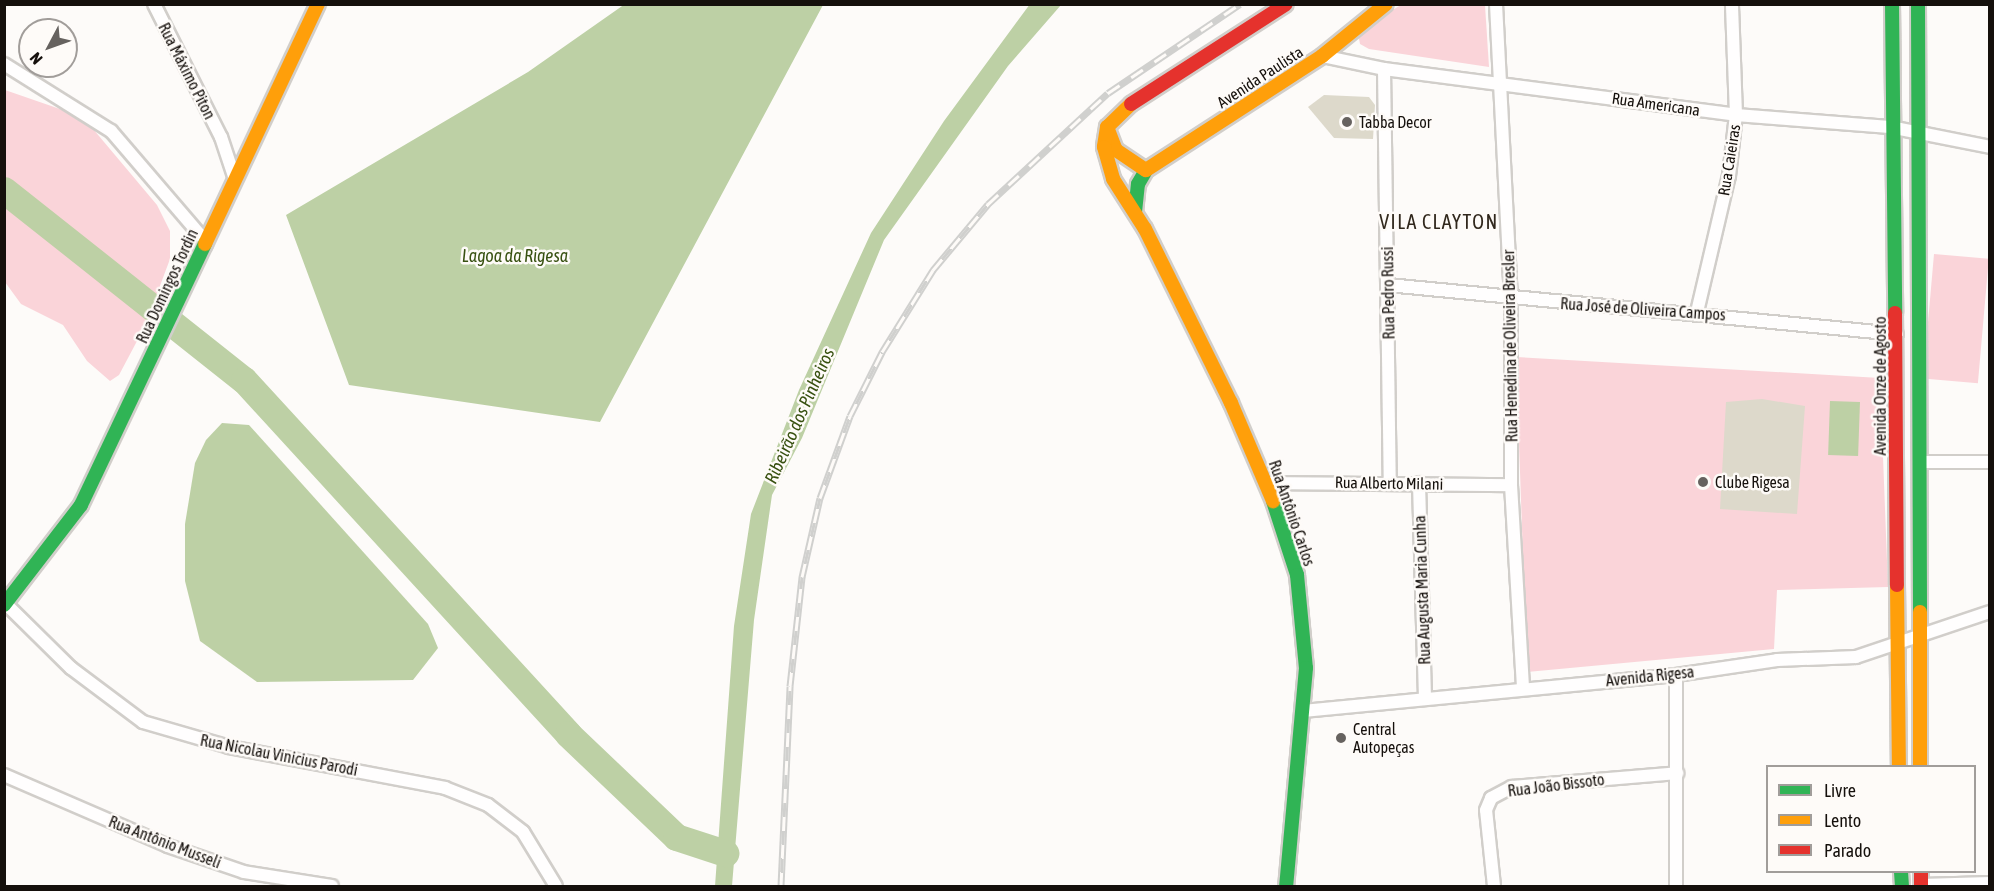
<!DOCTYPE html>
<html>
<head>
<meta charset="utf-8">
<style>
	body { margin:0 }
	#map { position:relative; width:1994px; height:891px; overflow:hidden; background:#fdfbf9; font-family:"Asap Condensed",sans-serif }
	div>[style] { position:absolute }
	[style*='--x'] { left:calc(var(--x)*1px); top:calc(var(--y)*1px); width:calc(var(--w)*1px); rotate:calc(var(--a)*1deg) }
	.green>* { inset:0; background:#fad4d9; transform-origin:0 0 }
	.water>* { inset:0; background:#bdd0a5; transform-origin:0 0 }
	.river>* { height:27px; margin:-13.5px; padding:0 13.5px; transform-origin:13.5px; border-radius:13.5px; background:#bdd0a5 }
	.building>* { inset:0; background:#ddd9cb }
	.roads { filter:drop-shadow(2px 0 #d1ceca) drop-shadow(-2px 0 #d1ceca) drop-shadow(0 2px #d1ceca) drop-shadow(0 -2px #d1ceca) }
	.street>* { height:12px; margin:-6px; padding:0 6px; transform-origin:6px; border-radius:6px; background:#fffefe }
	.fast>* { height:14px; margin:-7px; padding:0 7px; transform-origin:7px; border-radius:7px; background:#30b455 }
	.slow>* { height:14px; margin:-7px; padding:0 7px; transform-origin:7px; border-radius:7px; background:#ff9f0a }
	.jam>* { height:14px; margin:-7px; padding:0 7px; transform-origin:7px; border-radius:7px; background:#e5322d }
	.rail>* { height:7px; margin-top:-3.5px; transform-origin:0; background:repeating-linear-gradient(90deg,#fefbf8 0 14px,#d0d0ce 0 28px); box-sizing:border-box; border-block:2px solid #d0d0ce }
	.dots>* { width:16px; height:16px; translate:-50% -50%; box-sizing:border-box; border:3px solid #fefbf8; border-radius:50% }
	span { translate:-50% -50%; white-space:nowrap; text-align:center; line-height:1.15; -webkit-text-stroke:5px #fefbf8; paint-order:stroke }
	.street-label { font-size:16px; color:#15100c }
	.poi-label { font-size:16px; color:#15100c }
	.left { translate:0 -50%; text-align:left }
	.water-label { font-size:18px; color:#385111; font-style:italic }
	.quarter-label { font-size:20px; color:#31281d; letter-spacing:1.5px }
	.frame { position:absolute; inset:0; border:6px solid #15100c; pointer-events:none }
	.legend { position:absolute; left:1766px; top:765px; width:210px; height:108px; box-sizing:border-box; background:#fefbf8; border:2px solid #a19d9a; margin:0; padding:8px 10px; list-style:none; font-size:18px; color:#15100c }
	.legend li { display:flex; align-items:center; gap:12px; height:30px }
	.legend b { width:30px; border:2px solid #a19d9a }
	.north { position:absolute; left:18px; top:18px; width:60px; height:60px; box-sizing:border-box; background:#fefbf8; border:2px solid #a19d9a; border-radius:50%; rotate:229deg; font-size:16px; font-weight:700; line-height:24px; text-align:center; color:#15100c }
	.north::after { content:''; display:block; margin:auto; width:21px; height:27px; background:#66625f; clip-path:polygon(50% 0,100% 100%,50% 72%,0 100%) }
</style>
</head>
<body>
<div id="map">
	<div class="green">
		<div style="clip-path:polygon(1401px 5px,1485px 5px,1489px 67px,1369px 49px,1360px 44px,1358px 33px,1364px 27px)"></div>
		<div style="clip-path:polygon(5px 90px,83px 117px,157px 205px,170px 231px,170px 259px,145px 326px,119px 375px,110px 381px,87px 361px,63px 325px,21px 304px,5px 282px)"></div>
		<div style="left:1934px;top:254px;width:55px;height:125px;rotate:5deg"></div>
		<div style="clip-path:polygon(1516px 357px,1880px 378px,1888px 587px,1777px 590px,1774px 649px,1527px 672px)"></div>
	</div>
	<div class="water">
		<div style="clip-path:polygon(625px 4px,823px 5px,600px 422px,349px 385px,286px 215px,528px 72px)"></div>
		<div style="clip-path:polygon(1030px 4px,1061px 5px,1008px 66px,884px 240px,802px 438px,772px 495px,754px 620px,732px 886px,715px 886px,734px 626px,751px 514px,799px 390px,871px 233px,944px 121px)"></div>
		<div style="left:1830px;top:401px;width:30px;height:54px;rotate:2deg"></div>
		<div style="clip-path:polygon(222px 423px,249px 425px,428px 624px,438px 648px,413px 680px,257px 682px,200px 641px,185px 581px,185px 524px,195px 463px,206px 440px)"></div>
	</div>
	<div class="river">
		<div style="--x:4;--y:190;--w:306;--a:38.4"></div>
		<div style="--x:244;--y:380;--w:480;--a:47.5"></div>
		<div style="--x:568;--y:734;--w:149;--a:43.6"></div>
		<div style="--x:676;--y:837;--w:52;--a:18.1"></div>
	</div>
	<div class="building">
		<div style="clip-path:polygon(1324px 95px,1369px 97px,1375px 105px,1373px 139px,1334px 138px,1308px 107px)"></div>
		<div style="clip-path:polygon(1762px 399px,1805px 406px,1797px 514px,1720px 509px,1726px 402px)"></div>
	</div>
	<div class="roads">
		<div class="street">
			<div style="--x:154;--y:4;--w:149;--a:63.3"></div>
			<div style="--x:221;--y:137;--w:44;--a:71.6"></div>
			<div style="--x:1496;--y:4;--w:295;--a:87.1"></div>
			<div style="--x:1511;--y:299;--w:186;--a:90"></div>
			<div style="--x:1511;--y:485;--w:203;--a:86.6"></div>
			<div style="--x:1322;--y:56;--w:63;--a:11.8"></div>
			<div style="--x:1384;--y:69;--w:355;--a:7.4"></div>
			<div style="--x:1736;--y:115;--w:154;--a:4.5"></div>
			<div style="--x:1890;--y:127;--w:102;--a:11.3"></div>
			<div style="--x:4;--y:64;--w:126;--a:32.1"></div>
			<div style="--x:111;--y:131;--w:146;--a:49.4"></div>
			<div style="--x:1384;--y:69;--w:412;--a:89.2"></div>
			<div style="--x:1388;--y:285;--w:511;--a:5.5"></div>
			<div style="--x:1697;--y:312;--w:140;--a:-76.8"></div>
			<div style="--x:1729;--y:176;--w:61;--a:-83.5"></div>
			<div style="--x:1736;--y:115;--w:111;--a:-92.1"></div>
			<div style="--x:1922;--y:462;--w:68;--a:0"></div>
			<div style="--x:1267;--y:483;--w:244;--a:0.5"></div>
			<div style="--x:1419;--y:483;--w:215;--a:88.4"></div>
			<div style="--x:4;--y:602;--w:94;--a:44.6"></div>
			<div style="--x:71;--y:668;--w:90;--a:36.9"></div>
			<div style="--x:143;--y:722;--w:90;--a:16.2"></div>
			<div style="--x:229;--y:747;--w:220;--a:10.7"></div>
			<div style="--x:445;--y:788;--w:46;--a:21.6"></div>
			<div style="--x:488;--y:805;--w:44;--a:37.6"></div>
			<div style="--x:523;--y:832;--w:63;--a:58.6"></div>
			<div style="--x:1676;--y:675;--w:211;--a:90"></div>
			<div style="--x:1303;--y:711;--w:375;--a:-5.5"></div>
			<div style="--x:1676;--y:675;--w:102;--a:-8.4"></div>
			<div style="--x:1777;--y:660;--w:79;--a:-2.2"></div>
			<div style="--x:1856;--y:657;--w:141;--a:-18.6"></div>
			<div style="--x:4;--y:775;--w:179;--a:23.4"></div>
			<div style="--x:168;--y:846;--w:80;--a:18.9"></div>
			<div style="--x:244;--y:872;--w:89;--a:9"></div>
			<div style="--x:1921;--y:885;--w:69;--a:-1.7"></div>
			<div style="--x:1494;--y:886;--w:76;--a:-96"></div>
			<div style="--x:1486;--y:810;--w:13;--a:-67"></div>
			<div style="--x:1491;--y:798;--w:24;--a:-28"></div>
			<div style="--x:1512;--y:787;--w:166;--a:-4.8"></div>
		</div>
		<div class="fast">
			<div style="--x:1892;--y:4;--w:309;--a:89.4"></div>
			<div style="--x:1918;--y:4;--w:608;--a:89.81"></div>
			<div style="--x:1135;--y:212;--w:28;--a:-84"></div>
			<div style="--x:1138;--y:184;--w:16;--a:-60"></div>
			<div style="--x:1273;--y:501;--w:78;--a:72"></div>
			<div style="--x:1297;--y:575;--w:93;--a:84.5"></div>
			<div style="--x:1306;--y:668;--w:219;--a:95.2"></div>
			<div style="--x:4;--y:605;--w:126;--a:-52.4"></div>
			<div style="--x:81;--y:505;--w:289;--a:-64.6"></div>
			<div style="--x:1901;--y:872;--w:14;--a:86"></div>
		</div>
		<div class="slow">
			<div style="--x:1131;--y:104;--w:33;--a:136"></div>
			<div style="--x:1107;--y:127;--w:25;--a:69"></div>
			<div style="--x:1116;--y:150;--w:36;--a:34"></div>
			<div style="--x:1146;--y:170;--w:210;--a:-32.9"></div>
			<div style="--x:1322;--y:56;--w:82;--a:-39.1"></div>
			<div style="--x:1107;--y:127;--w:20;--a:99"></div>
			<div style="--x:1104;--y:147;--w:33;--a:74"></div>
			<div style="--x:1113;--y:179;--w:59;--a:57.4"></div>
			<div style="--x:1145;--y:229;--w:194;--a:63.7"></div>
			<div style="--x:1231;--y:403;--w:107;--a:66.8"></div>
			<div style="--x:205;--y:244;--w:265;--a:-64.8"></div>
			<div style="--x:1897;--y:585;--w:181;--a:89.4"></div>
			<div style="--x:1920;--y:612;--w:154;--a:90"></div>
		</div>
		<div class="jam">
			<div style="--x:1131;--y:104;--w:184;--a:-32.8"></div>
			<div style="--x:1895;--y:313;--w:272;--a:89.6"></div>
			<div style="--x:1921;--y:872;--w:14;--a:90"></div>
		</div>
	</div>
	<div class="rail">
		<div style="--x:781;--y:886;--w:200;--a:-87.4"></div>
		<div style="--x:790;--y:686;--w:110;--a:-83.7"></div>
		<div style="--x:802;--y:577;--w:81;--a:-77.2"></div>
		<div style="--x:820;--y:498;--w:87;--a:-69.9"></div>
		<div style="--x:850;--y:416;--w:72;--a:-63.4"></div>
		<div style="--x:882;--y:352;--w:97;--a:-58.1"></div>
		<div style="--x:933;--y:270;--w:86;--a:-50.2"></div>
		<div style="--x:988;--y:204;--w:163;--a:-42.8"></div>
		<div style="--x:1108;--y:93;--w:159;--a:-34"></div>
	</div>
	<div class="dots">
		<div style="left:1347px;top:122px;background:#66625f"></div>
		<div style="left:1703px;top:482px;background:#66625f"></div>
		<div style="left:1341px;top:738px;background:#66625f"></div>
	</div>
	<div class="street-label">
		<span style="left:187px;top:71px;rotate:63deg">Rua Máximo Piton</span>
		<span style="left:1260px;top:77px;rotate:-33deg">Avenida Paulista</span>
		<span style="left:1656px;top:104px;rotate:8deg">Rua Americana</span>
		<span style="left:1729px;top:160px;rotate:-81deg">Rua Caieiras</span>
		<span style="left:167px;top:286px;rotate:-65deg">Rua Domingos Tordin</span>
		<span style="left:1388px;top:293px;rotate:-91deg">Rua Pedro Russi</span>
		<span style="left:1643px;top:309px;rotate:4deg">Rua José de Oliveira Campos</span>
		<span style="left:1510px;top:346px;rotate:-91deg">Rua Henedina de Oliveira Bresler</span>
		<span style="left:1880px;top:386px;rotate:-90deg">Avenida Onze de Agosto</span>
		<span style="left:1389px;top:483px;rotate:1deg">Rua Alberto Milani</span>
		<span style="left:1292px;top:513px;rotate:71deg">Rua Antônio Carlos</span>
		<span style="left:1422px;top:590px;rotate:-92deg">Rua Augusta Maria Cunha</span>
		<span style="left:1650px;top:676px;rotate:-6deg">Avenida Rigesa</span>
		<span style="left:279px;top:755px;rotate:11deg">Rua Nicolau Vinicius Parodi</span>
		<span style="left:1556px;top:785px;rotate:-7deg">Rua João Bissoto</span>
		<span style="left:165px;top:842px;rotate:21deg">Rua Antônio Musseli</span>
	</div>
	<div class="poi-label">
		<span class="left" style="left:1359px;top:122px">Tabba Decor</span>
		<span class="left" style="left:1715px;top:482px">Clube Rigesa</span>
		<span class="left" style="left:1353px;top:738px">Central<br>Autopeças</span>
	</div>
	<div class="water-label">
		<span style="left:515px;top:256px">Lagoa da Rigesa</span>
		<span style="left:800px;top:416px;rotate:-66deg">Ribeirão dos Pinheiros</span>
	</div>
	<div class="quarter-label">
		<span style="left:1439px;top:221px">VILA CLAYTON</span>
	</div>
	<div class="frame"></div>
	<ul class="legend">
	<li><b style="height:8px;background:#30b455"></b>Livre</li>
	<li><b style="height:8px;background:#ff9f0a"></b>Lento</li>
	<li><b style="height:8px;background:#e5322d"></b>Parado</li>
	</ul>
	<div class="north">N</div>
</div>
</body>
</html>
